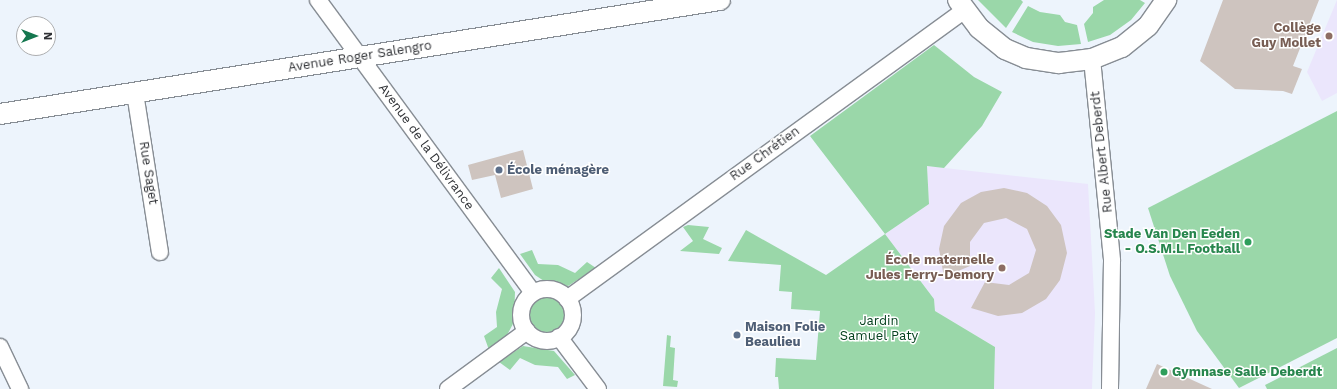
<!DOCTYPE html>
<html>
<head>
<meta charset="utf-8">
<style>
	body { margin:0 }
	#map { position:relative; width:1337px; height:389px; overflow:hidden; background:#edf4fc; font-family:"Work Sans",sans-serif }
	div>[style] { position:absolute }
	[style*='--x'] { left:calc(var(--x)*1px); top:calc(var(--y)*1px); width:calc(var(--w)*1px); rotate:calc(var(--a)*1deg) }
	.education>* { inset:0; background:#ebe6fc }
	.green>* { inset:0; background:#9ad7a9 }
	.round { border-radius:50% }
	.building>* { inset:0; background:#cec4bf }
	.roads { filter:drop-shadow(1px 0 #878d94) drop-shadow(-1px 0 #878d94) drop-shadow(0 1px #878d94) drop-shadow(0 -1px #878d94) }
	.minor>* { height:16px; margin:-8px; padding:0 8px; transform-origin:8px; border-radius:8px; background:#fff }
	.minor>.ring { margin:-8px; padding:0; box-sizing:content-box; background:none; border:16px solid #fff; border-radius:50% }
	.tertiary>* { height:20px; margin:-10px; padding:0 10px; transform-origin:10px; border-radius:10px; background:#fff }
	.dots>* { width:11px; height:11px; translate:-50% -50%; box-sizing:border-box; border:2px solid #fff; border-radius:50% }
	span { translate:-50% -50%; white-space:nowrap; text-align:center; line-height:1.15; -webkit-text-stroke:3px #fff; paint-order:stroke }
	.education-label { font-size:13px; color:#785e54; font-weight:700 }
	.right { translate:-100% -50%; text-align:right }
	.street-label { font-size:13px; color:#303236 }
	.service-label { font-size:13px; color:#4e5e75; font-weight:700 }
	.left { translate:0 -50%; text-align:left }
	.leisure-label { font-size:13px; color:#27864d; font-weight:700 }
	.park-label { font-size:13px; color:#074320 }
	.north { position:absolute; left:16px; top:16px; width:40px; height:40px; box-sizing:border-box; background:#fff; border:1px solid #acadaf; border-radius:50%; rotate:90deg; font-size:11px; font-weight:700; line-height:16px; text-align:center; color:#303236 }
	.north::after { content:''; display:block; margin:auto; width:14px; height:18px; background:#15774f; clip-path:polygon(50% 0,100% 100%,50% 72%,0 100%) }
</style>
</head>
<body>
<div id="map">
	<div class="education">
		<div style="clip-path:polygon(1337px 0,1337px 93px,1322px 101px,1307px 72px)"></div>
		<div style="clip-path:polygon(927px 166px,1088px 184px,1095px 313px,1092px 389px,994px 389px,995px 347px,935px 311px,934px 299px,885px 234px,929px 204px)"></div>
	</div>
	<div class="green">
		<div style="clip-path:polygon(978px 0,1021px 0,1023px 2px,1006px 28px)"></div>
		<div style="clip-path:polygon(1104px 0,1140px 0,1145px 3px,1131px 20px,1110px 35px,1088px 42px,1084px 24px,1093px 13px,1093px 7px)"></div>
		<div style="clip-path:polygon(1028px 6px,1040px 12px,1060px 15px,1065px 22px,1077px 25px,1081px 44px,1058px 46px,1033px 42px,1012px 32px)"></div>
		<div style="clip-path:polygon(934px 45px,974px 77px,1002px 92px,982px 126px,944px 168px,927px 166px,929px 204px,885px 234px,934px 299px,935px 311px,995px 347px,994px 389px,779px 389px,778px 377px,775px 377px,776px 358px,816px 360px,820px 311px,791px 309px,792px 292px,779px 291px,781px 265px,728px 261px,746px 230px,826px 275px,885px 234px,810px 136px)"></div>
		<div style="clip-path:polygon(1337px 111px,1337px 338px,1239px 388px,1197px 331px,1170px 276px,1148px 208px)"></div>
		<div style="clip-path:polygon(688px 225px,709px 227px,703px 239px,722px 248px,719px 254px,680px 251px,693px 241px,683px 227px)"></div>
		<div style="clip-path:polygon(532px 250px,538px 264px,558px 265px,575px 273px,587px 262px,596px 268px,568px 286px,544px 281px,535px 275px,520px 254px)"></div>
		<div style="clip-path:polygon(499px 268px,515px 292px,514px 322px,507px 335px,489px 350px,484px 336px,497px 327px,496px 312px,502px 289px,491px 278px)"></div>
		<div class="round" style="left:529px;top:296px;width:36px;height:36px"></div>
		<div style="clip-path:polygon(667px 335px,671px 336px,670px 347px,675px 348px,673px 380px,678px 381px,677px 387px,663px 386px)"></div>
		<div style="clip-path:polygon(523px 346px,554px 351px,575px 375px,567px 379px,558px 367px,535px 365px,520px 358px,510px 370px,499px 362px)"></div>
		<div style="clip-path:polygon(1337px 348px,1337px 389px,1267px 389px,1265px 385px)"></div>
	</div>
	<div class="building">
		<div style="clip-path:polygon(1223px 0,1319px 0,1293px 66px,1302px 69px,1292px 94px,1283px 91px,1235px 89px,1200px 61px)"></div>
		<div style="clip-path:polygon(523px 150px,533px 189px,501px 198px,495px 175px,472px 180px,468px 165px)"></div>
		<div style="clip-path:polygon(1004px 188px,1027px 193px,1047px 206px,1061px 225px,1067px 253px,1060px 280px,1046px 299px,1022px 313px,998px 316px,971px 308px,985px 282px,1009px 285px,1029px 273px,1036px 250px,1027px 229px,1006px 218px,984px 223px,970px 242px,970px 266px,944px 277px,939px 249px,944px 226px,961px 203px,981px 192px)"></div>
		<div style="clip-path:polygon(1157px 364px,1212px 389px,1146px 389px)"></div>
	</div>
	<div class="roads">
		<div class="minor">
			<div style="--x:318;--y:0;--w:363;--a:53.7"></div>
			<div style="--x:1092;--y:59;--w:203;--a:84.3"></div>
			<div style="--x:1112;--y:261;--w:128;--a:90.9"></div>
			<div style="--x:135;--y:93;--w:161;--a:81.1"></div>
			<div class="ring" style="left:521px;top:289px;width:36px;height:36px"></div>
			<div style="--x:567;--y:299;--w:490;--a:-36"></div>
			<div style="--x:559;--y:337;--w:65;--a:53.1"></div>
			<div style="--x:0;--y:347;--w:47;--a:64.5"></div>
			<div style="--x:448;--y:389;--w:98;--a:-36.3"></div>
		</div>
		<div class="tertiary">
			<div style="--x:958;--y:0;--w:35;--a:53"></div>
			<div style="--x:979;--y:28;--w:33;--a:39"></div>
			<div style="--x:1005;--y:49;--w:23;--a:23"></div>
			<div style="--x:1026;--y:58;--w:33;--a:9"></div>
			<div style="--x:1059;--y:63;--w:33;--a:-7"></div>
			<div style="--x:1092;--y:59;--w:32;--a:-22"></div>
			<div style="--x:1122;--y:47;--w:33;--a:-39"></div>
			<div style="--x:1148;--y:26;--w:32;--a:-55"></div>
			<div style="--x:0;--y:114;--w:729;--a:-9"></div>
		</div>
	</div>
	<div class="dots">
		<div style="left:1329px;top:36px;background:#8d6e63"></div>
		<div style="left:499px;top:170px;background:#5c6f8a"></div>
		<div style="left:1248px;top:242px;background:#2e9e5b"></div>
		<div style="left:1002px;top:268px;background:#8d6e63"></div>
		<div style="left:737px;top:335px;background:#5c6f8a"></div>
		<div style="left:1164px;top:372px;background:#2e9e5b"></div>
	</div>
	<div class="education-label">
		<span class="right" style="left:1321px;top:36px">Collège<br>Guy Mollet</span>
		<span class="right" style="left:994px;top:268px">École maternelle<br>Jules Ferry-Demory</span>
	</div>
	<div class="street-label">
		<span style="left:360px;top:57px;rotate:-9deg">Avenue Roger Salengro</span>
		<span style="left:426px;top:147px;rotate:54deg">Avenue de la Délivrance</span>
		<span style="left:1102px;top:152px;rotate:-96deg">Rue Albert Deberdt</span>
		<span style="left:765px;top:154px;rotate:-36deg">Rue Chrétien</span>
		<span style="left:148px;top:173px;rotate:81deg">Rue Saget</span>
	</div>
	<div class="service-label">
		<span class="left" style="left:507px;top:170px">École ménagère</span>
		<span class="left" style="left:745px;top:335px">Maison Folie<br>Beaulieu</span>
	</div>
	<div class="leisure-label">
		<span class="right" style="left:1240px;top:242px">Stade Van Den Eeden<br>- O.S.M.L Football</span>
		<span class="left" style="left:1172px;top:372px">Gymnase Salle Deberdt</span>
	</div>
	<div class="park-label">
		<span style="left:879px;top:329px">Jardin<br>Samuel Paty</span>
	</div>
	<div class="north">N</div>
</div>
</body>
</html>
